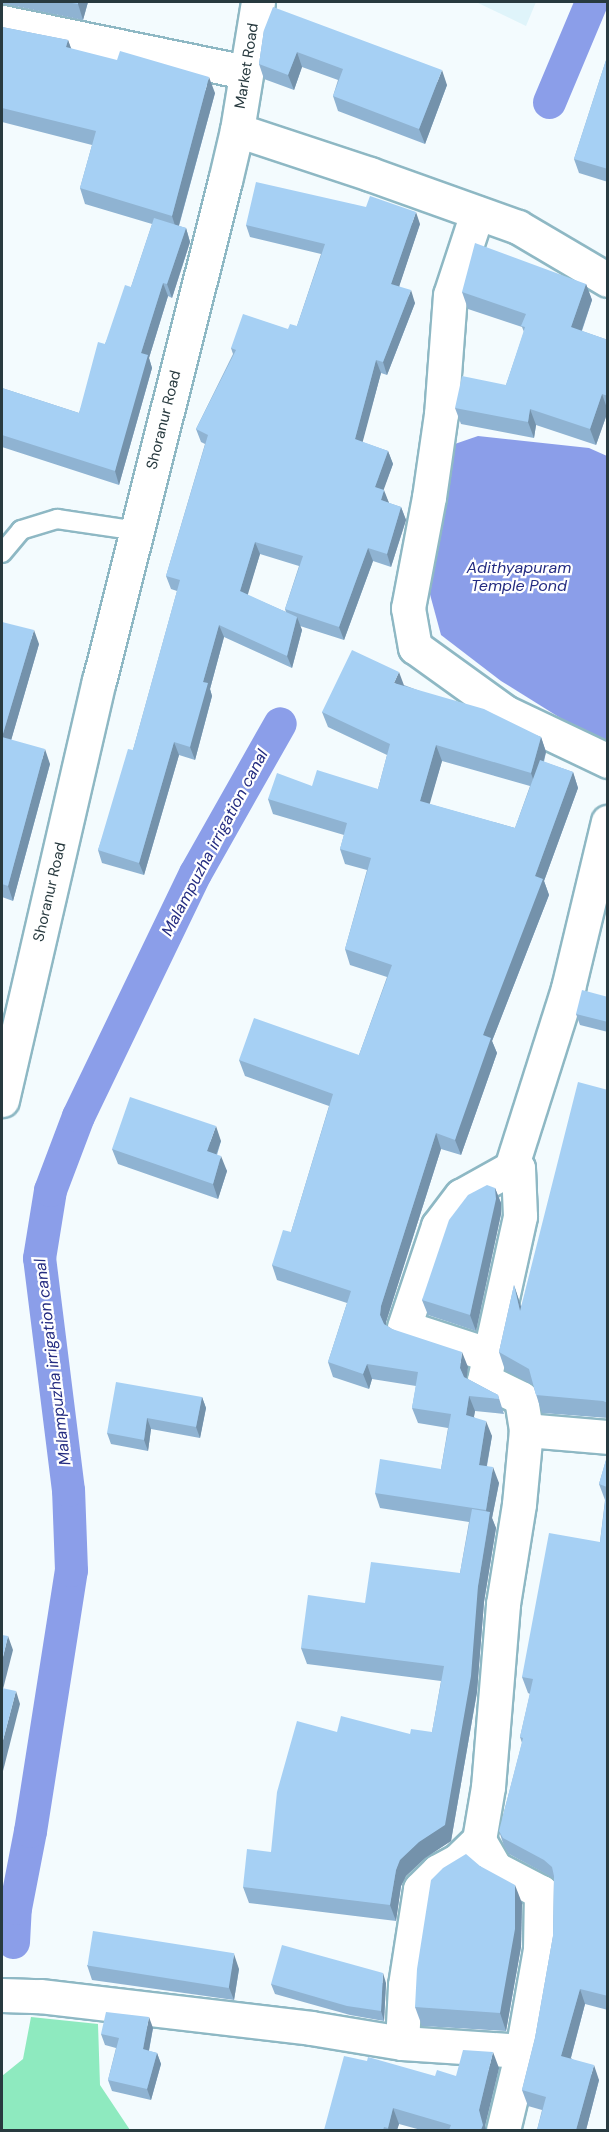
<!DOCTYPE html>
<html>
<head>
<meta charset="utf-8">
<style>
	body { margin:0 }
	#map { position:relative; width:609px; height:2132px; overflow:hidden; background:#f3fbfe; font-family:"DM Sans",sans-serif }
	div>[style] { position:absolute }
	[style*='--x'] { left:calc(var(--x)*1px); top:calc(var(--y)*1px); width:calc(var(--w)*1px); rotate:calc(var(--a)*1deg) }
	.built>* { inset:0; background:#dff4fa }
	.green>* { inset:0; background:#8eeabf }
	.water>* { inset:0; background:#8b9ee9 }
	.canal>* { height:33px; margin:-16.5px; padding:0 16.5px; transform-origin:16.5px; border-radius:16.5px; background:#8b9ee9 }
	.roads { filter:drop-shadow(2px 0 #8eb8c4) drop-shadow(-2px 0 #8eb8c4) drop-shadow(0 2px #8eb8c4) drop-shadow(0 -2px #8eb8c4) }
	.lane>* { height:18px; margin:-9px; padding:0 9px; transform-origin:9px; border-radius:9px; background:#fff }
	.street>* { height:33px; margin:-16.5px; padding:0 16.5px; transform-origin:16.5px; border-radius:16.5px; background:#fff }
	.secondary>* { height:33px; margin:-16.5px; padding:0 16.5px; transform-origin:16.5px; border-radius:16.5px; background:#fff }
	.wall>* { inset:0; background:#8fb3d2 }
	.shaded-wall>* { inset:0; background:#7492ab }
	.building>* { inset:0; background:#a6d0f4; transform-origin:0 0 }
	span { translate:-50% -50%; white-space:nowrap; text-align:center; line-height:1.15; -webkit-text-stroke:4.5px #fff; paint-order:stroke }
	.street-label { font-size:15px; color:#283a3f }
	.water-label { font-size:16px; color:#242c81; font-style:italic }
	.frame { position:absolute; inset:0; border:3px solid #283a3f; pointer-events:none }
</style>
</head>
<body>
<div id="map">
	<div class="built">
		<div style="clip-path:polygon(476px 2px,536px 2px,526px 26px)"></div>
	</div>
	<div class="green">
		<div style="clip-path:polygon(31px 2017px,98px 2024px,100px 2085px,130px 2130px,2px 2130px,2px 2076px,23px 2059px)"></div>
	</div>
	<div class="water">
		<div style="clip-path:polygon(478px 436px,589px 448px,607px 456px,607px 741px,578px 729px,501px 681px,441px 635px,428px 587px,449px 446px)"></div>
	</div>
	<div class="canal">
		<div style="--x:549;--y:102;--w:108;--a:-67.2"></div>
		<div style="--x:13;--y:1942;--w:34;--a:-87"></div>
		<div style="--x:15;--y:1908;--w:78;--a:-79"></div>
		<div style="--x:30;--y:1831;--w:264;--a:-81.1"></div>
		<div style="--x:71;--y:1570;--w:80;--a:-92.1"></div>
		<div style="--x:68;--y:1490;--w:234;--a:-97.1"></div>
		<div style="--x:39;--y:1258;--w:69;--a:-80.8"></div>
		<div style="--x:50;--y:1190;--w:79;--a:-69.3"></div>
		<div style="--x:78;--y:1116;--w:270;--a:-64.3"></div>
		<div style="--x:195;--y:873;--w:172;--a:-60.5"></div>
	</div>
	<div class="roads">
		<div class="lane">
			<div style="--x:2;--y:553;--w:30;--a:-50"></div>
			<div style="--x:21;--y:530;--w:38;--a:-17"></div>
			<div style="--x:57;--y:519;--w:81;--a:8.5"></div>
		</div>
		<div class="street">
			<div style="--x:2;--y:22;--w:249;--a:11.6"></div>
			<div style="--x:477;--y:213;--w:86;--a:108.2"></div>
			<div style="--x:450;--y:295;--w:119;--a:94.3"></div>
			<div style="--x:441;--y:414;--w:84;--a:98.2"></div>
			<div style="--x:429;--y:497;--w:113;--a:100.7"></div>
			<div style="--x:408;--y:608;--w:40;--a:80"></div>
			<div style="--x:415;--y:647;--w:111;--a:35.8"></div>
			<div style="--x:505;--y:712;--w:114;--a:25.4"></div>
			<div style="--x:490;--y:1355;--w:90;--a:-162"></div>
			<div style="--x:404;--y:1327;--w:107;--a:-71.4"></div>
			<div style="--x:438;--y:1226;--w:38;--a:-53"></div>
			<div style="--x:461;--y:1196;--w:57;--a:-29.2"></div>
			<div style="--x:526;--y:1430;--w:82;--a:4.9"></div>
			<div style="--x:479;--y:1840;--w:32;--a:60"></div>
			<div style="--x:495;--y:1868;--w:52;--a:27.6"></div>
			<div style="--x:541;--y:1892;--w:57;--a:91"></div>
			<div style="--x:540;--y:1949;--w:104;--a:100"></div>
			<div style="--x:2;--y:1995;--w:38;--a:2"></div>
			<div style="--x:40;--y:1996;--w:273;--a:6.7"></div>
			<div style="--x:311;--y:2028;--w:92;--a:9.4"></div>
			<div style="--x:402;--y:2043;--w:120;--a:3.8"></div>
			<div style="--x:522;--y:2051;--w:81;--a:103.5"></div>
			<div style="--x:402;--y:2043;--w:58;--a:-87"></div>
			<div style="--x:405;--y:1985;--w:97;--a:-81.1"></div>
			<div style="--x:420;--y:1889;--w:25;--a:-45"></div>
			<div style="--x:438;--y:1871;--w:21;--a:-28"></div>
			<div style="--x:457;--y:1861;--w:30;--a:-44"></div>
			<div style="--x:479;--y:1840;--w:54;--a:-80.4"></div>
			<div style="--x:488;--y:1787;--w:184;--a:-85.3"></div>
			<div style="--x:503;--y:1604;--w:101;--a:-80.9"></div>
			<div style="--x:519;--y:1504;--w:74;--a:-84.6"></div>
			<div style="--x:526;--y:1430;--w:32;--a:-99"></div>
			<div style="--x:521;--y:1398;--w:41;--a:-154.1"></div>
			<div style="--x:484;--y:1380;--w:168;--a:-77.6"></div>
			<div style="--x:520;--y:1216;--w:48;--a:-92.4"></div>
			<div style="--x:518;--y:1168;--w:7;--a:180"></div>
			<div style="--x:511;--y:1168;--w:189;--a:-72.4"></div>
			<div style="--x:568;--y:988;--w:171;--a:-76.5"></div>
		</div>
		<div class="secondary">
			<div style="--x:237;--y:130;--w:140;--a:18.3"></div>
			<div style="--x:370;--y:174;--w:157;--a:19.7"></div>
			<div style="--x:518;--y:227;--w:104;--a:30.5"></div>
			<div style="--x:2;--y:1100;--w:430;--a:-77"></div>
			<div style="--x:99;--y:681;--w:516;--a:-75.86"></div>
			<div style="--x:225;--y:181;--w:52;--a:-76.8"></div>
			<div style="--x:237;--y:130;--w:130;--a:-80.7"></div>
		</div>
	</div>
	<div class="wall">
		<div style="clip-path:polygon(2px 2px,88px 2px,83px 20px,5px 4px,2px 4px)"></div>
		<div style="clip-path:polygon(2px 27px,68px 40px,71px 49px,215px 93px,179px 226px,186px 228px,190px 242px,172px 298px,168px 296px,149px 358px,152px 368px,119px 485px,2px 447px,2px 388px,79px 413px,105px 344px,131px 287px,152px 224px,85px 204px,80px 188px,92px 145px,2px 122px)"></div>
		<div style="clip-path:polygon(264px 30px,447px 85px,425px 144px,338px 111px,333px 96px,338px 80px,302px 67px,294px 90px,264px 79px,259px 64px)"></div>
		<div style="clip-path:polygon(608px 54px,608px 182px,579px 173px,574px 159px)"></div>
		<div style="clip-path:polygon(evenodd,420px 224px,399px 286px,415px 303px,387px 375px,381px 373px,362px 442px,388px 451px,393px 464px,383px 490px,389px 503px,401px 507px,406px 520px,391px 567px,373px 561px,344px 640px,300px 626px,302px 630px,292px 668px,224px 637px,210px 689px,212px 696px,195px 760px,179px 755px,144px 875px,102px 863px,98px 850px,133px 750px,177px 591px,171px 589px,166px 576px,205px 444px,201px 442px,196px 429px,233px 354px,231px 348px,297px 326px,321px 254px,250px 237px,246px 225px,420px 224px,260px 554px,299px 566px,285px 609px,286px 612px,247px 595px,260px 554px)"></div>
		<div style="clip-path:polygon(586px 284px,592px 300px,582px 331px,608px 340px,608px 411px,596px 445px,536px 425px,534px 438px,461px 424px,455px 408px,506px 385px,524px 332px,522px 327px,468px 309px,462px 292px)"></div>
		<div style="clip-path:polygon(2px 622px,39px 644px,11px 740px,50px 764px,13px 901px,2px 897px)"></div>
		<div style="clip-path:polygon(evenodd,404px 685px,541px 737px,546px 752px,544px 762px,573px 772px,578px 788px,544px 881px,549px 895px,492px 1041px,497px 1053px,461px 1155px,441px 1149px,386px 1322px,386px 1325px,392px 1329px,468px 1367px,466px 1378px,498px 1395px,504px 1414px,475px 1411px,474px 1417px,492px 1436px,487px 1466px,499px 1483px,492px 1518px,496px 1528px,484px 1602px,477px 1692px,451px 1841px,425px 1858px,406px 1876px,401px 1886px,396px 1921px,249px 1903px,243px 1887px,271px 1852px,337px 1732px,410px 1734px,432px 1732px,441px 1681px,307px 1664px,301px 1648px,365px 1603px,460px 1573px,469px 1522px,380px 1508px,375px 1493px,441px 1469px,448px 1428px,418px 1423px,412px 1408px,416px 1386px,372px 1379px,369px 1389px,333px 1377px,328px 1362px,347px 1303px,277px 1280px,272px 1265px,291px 1232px,329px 1106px,245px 1076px,239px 1060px,359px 1055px,387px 977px,350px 965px,345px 949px,367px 870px,345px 864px,340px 849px,344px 835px,273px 814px,268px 799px,312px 786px,378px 789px,387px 755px,328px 727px,322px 712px,404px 685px,442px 761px,530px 786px,515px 828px,429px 804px,442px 761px)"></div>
		<div style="clip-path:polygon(608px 997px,608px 1032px,580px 1025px,576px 1014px)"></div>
		<div style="clip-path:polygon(608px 1090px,608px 1418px,542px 1413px,533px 1385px,505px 1370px,499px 1352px,514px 1285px,521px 1307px)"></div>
		<div style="clip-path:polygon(221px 1141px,217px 1155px,227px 1171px,218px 1199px,118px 1164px,112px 1149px)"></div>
		<div style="clip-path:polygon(495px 1188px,501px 1203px,501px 1214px,476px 1331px,428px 1315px,422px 1300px)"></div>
		<div style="clip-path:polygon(202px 1397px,206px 1408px,200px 1438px,151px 1429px,148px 1451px,111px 1444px,107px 1433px)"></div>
		<div style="clip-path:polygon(608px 1453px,608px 2010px,585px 2004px,571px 2058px,599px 2080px,586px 2130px,537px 2130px,542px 2110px,528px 2106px,522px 2090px,535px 2038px,553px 1936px,554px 1879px,550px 1876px,509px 1854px,504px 1846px,499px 1831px,522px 1743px,520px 1737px,530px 1694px,528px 1693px,522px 1677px,600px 1542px,605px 1500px,599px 1484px)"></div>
		<div style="clip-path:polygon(480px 1866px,522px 1903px,521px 1947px,506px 2031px,422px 2026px,415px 2007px)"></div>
		<div style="clip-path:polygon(87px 1965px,239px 1969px,234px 2000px,92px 1980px)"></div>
		<div style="clip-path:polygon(386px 1983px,384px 2021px,350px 2015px,275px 1994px,271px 1984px)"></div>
		<div style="clip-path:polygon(153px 2028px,149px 2051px,157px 2053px,161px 2064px,151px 2100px,112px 2091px,108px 2080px,116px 2048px,105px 2045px,101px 2034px)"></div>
		<div style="clip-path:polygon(499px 2068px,485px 2126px,486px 2130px,421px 2130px,399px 2124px,397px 2130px,324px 2130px,435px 2076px,456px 2076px)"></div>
	</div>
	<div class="shaded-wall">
		<div style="clip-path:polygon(78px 2px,88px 2px,83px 20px,78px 4px)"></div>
		<div style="clip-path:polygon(68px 40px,74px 56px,66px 47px)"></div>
		<div style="clip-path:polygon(297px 52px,302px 67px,294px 90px,288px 75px)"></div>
		<div style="clip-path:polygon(442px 70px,447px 85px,425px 144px,419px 129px)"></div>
		<div style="clip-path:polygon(209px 77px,215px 93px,177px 232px,172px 216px)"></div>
		<div style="clip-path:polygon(416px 212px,420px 224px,396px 296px,391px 284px)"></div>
		<div style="clip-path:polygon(186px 228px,190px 242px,172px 298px,167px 284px)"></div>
		<div style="clip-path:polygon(163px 283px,168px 296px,149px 358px,152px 368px,119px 485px,115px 471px,141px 353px)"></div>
		<div style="clip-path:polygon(586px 284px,592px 300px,577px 344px,571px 327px)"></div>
		<div style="clip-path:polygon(411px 290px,415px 303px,387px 375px,383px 362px)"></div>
		<div style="clip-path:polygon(376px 360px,381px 373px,360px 452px,355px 439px)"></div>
		<div style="clip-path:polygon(602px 394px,608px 411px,596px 445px,590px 429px)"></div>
		<div style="clip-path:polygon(530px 409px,536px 425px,534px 438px,528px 422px)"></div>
		<div style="clip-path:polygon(388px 451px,393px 464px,380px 500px,375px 487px)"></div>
		<div style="clip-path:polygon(384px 490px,389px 503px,381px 500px)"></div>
		<div style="clip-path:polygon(401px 507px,406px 520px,391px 567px,387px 554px)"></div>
		<div style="clip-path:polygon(255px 542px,260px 554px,245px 604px,240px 591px)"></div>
		<div style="clip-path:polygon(368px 548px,373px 561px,344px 640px,339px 627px)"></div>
		<div style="clip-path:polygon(297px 617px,302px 630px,292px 668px,287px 656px)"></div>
		<div style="clip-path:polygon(219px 625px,224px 637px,210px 689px,212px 696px,195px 760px,190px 747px,203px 682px)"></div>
		<div style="clip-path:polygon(34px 630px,39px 644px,8px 751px,2px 737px)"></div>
		<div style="clip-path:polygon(399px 672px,405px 688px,394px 683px)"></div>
		<div style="clip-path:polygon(541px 737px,546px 752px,536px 788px,531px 773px)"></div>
		<div style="clip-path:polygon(174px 742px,179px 755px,144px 875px,139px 863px)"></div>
		<div style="clip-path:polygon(436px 745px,442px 761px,426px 817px,420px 801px)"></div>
		<div style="clip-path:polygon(45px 749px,50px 764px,13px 901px,8px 886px)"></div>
		<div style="clip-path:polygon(573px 772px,578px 788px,544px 881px,549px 895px,492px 1041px,497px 1053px,461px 1155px,455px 1140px,483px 1035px,535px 876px)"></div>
		<div style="clip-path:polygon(216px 1126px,221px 1141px,212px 1166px,207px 1151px)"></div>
		<div style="clip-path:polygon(436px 1133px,441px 1149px,386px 1322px,386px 1330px,380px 1315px,381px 1306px)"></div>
		<div style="clip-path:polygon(221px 1156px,227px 1171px,218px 1199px,213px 1184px)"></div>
		<div style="clip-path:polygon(495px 1188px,501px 1203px,501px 1214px,476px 1331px,470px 1315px)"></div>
		<div style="clip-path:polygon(514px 1285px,520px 1303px,527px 1328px,520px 1311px)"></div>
		<div style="clip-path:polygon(462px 1352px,468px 1367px,466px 1384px,460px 1368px)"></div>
		<div style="clip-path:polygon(367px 1364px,372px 1379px,369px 1389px,363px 1374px)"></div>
		<div style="clip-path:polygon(469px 1396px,475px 1411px,471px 1431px,466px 1415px)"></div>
		<div style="clip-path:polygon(202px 1397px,206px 1408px,200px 1438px,196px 1427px)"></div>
		<div style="clip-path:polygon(147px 1418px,151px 1429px,148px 1451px,144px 1440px)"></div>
		<div style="clip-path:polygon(486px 1421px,492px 1436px,484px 1480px,479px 1465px)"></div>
		<div style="clip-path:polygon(493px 1467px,499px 1483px,492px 1518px,496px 1528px,484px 1602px,477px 1692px,451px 1841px,425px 1858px,406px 1876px,401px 1886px,396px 1921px,390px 1905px,396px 1870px,478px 1586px,489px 1520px,486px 1510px)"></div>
		<div style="clip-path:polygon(8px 1636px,13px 1650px,2px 1693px,2px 1661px)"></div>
		<div style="clip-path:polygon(16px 1691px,20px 1704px,2px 1775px,2px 1744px)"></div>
		<div style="clip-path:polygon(515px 1885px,522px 1903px,521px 1947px,506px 2031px,500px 2013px)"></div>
		<div style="clip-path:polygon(234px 1954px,239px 1969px,234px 2000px,228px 1985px)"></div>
		<div style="clip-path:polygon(383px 1973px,386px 1983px,384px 2021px,381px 2011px)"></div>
		<div style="clip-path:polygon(580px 1989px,585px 2004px,567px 2072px,561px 2056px)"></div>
		<div style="clip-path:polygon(149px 2017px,153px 2028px,147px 2060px,143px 2049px)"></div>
		<div style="clip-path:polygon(493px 2052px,499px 2068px,485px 2126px,486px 2130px,481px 2130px,479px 2110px)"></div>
		<div style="clip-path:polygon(157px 2053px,161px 2064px,151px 2100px,147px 2089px)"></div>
		<div style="clip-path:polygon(594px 2065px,599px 2080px,586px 2130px,576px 2130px)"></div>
		<div style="clip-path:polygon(393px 2108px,399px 2124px,397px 2130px,389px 2130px,388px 2128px)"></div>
	</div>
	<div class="building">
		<div style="clip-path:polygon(66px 2px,78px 2px,78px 4px)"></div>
		<div style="clip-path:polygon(273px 7px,442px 70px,419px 129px,333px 96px,343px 69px,297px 52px,288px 75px,259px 64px,264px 30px)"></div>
		<div style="clip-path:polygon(2px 27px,68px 40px,66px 47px,117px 60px,120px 51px,209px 77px,172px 216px,80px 188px,96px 131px,2px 108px)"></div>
		<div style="clip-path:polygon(608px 54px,608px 169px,574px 159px)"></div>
		<div style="clip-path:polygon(256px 182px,366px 207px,370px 196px,416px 212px,391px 284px,411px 290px,383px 362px,376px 360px,355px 439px,388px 451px,375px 487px,384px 490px,381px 500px,401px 507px,387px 554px,368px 548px,339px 627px,285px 609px,303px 556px,255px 542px,240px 591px,297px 617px,287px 656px,219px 625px,203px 682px,208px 683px,190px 747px,174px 742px,139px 863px,98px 850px,128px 749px,133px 750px,180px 580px,166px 576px,208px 435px,196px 429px,236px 350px,231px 348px,243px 314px,288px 329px,290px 324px,297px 326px,325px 244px,246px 225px)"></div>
		<div style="clip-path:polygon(154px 218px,186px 228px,167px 284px,163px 283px,141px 353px,148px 355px,115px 471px,2px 435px,2px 388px,79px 413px,98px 342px,105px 344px,125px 285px,131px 287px)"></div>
		<div style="clip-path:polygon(475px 243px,586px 284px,571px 327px,608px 340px,608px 396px,602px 394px,590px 429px,530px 409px,528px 422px,455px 408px,462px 376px,506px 385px,525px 327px,521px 326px,526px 314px,462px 292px)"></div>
		<div style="clip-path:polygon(2px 622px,34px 630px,2px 737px,45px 749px,8px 886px,2px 884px)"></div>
		<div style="clip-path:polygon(352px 650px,399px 672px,394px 683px,484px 709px,541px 737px,531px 773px,436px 745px,420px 801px,515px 828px,540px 760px,573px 772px,535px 876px,543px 879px,483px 1035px,491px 1038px,455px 1140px,436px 1133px,381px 1306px,380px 1315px,384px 1324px,392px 1329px,462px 1352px,460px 1368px,464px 1377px,498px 1395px,499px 1399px,469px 1396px,466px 1415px,486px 1421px,479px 1465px,493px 1467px,486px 1510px,375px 1493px,380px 1459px,441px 1469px,451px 1414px,412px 1408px,418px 1372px,367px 1364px,363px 1374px,328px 1362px,351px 1291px,272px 1265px,283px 1230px,291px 1232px,333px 1094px,239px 1060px,254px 1018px,359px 1055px,392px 965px,345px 949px,371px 858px,340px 849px,347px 823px,268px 799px,277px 773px,312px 786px,317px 770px,378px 789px,390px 744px,322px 712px)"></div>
		<div style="clip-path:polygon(582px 990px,608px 997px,608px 1022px,576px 1014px)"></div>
		<div style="clip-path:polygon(578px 1082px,608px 1090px,608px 1336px,606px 1341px,608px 1341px,608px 1403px,603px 1401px,536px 1395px,529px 1369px,499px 1352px,514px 1285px,520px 1311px)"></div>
		<div style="clip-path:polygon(130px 1097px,216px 1126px,207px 1151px,221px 1156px,213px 1184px,112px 1149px)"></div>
		<div style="clip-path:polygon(487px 1185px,495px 1188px,496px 1199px,470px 1315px,422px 1300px,449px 1220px,468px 1195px)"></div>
		<div style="clip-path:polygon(116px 1382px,202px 1397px,196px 1427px,147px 1418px,144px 1440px,107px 1433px)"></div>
		<div style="clip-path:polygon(608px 1453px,608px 1996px,580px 1989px,561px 2056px,594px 2065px,576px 2130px,537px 2130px,546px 2097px,522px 2090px,535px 2038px,553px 1936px,554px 1876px,552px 1867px,544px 1860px,503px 1838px,499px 1831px,523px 1738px,520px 1737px,533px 1679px,522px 1677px,549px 1533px,600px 1542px,607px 1487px,599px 1484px)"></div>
		<div style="clip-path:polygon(472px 1509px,490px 1512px,478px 1586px,471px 1676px,445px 1825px,419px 1842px,400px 1860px,396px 1870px,390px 1905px,243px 1887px,247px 1849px,271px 1852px,277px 1792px,297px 1721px,337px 1732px,341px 1716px,410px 1734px,411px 1729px,432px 1732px,444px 1666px,301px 1648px,308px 1595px,365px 1603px,371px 1562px,460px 1573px)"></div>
		<div style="clip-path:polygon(2px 1635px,8px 1636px,2px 1661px)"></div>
		<div style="clip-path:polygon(2px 1688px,16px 1691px,2px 1744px)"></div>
		<div style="clip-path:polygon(466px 1854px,480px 1866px,515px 1885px,515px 1929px,500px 2013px,415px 2007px,417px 1969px,431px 1880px,443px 1868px)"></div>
		<div style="left:93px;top:1931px;width:143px;height:35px;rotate:9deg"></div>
		<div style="clip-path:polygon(282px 1945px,383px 1973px,381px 2011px,347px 2006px,271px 1984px)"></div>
		<div style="clip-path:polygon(106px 2012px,149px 2017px,143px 2049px,157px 2053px,147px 2089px,108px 2080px,119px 2038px,101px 2034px)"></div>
		<div style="clip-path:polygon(463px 2050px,493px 2052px,479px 2110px,483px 2125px,481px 2130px,449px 2130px,451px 2125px,393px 2108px,388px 2128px,384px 2127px,383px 2130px,324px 2130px,344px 2056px,367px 2061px,368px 2057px,435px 2076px,437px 2070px,456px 2076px)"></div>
	</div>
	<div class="street-label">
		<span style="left:247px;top:66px;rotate:-81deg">Market Road</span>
		<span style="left:164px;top:420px;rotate:-76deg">Shoranur Road</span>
		<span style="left:50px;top:892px;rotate:-77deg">Shoranur Road</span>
	</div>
	<div class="water-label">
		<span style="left:519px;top:577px">Adithyapuram<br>Temple Pond</span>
		<span style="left:215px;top:843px;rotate:-62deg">Malampuzha irrigation canal</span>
		<span style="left:53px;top:1362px;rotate:-97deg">Malampuzha irrigation canal</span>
	</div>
	<div class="frame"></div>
</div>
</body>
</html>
